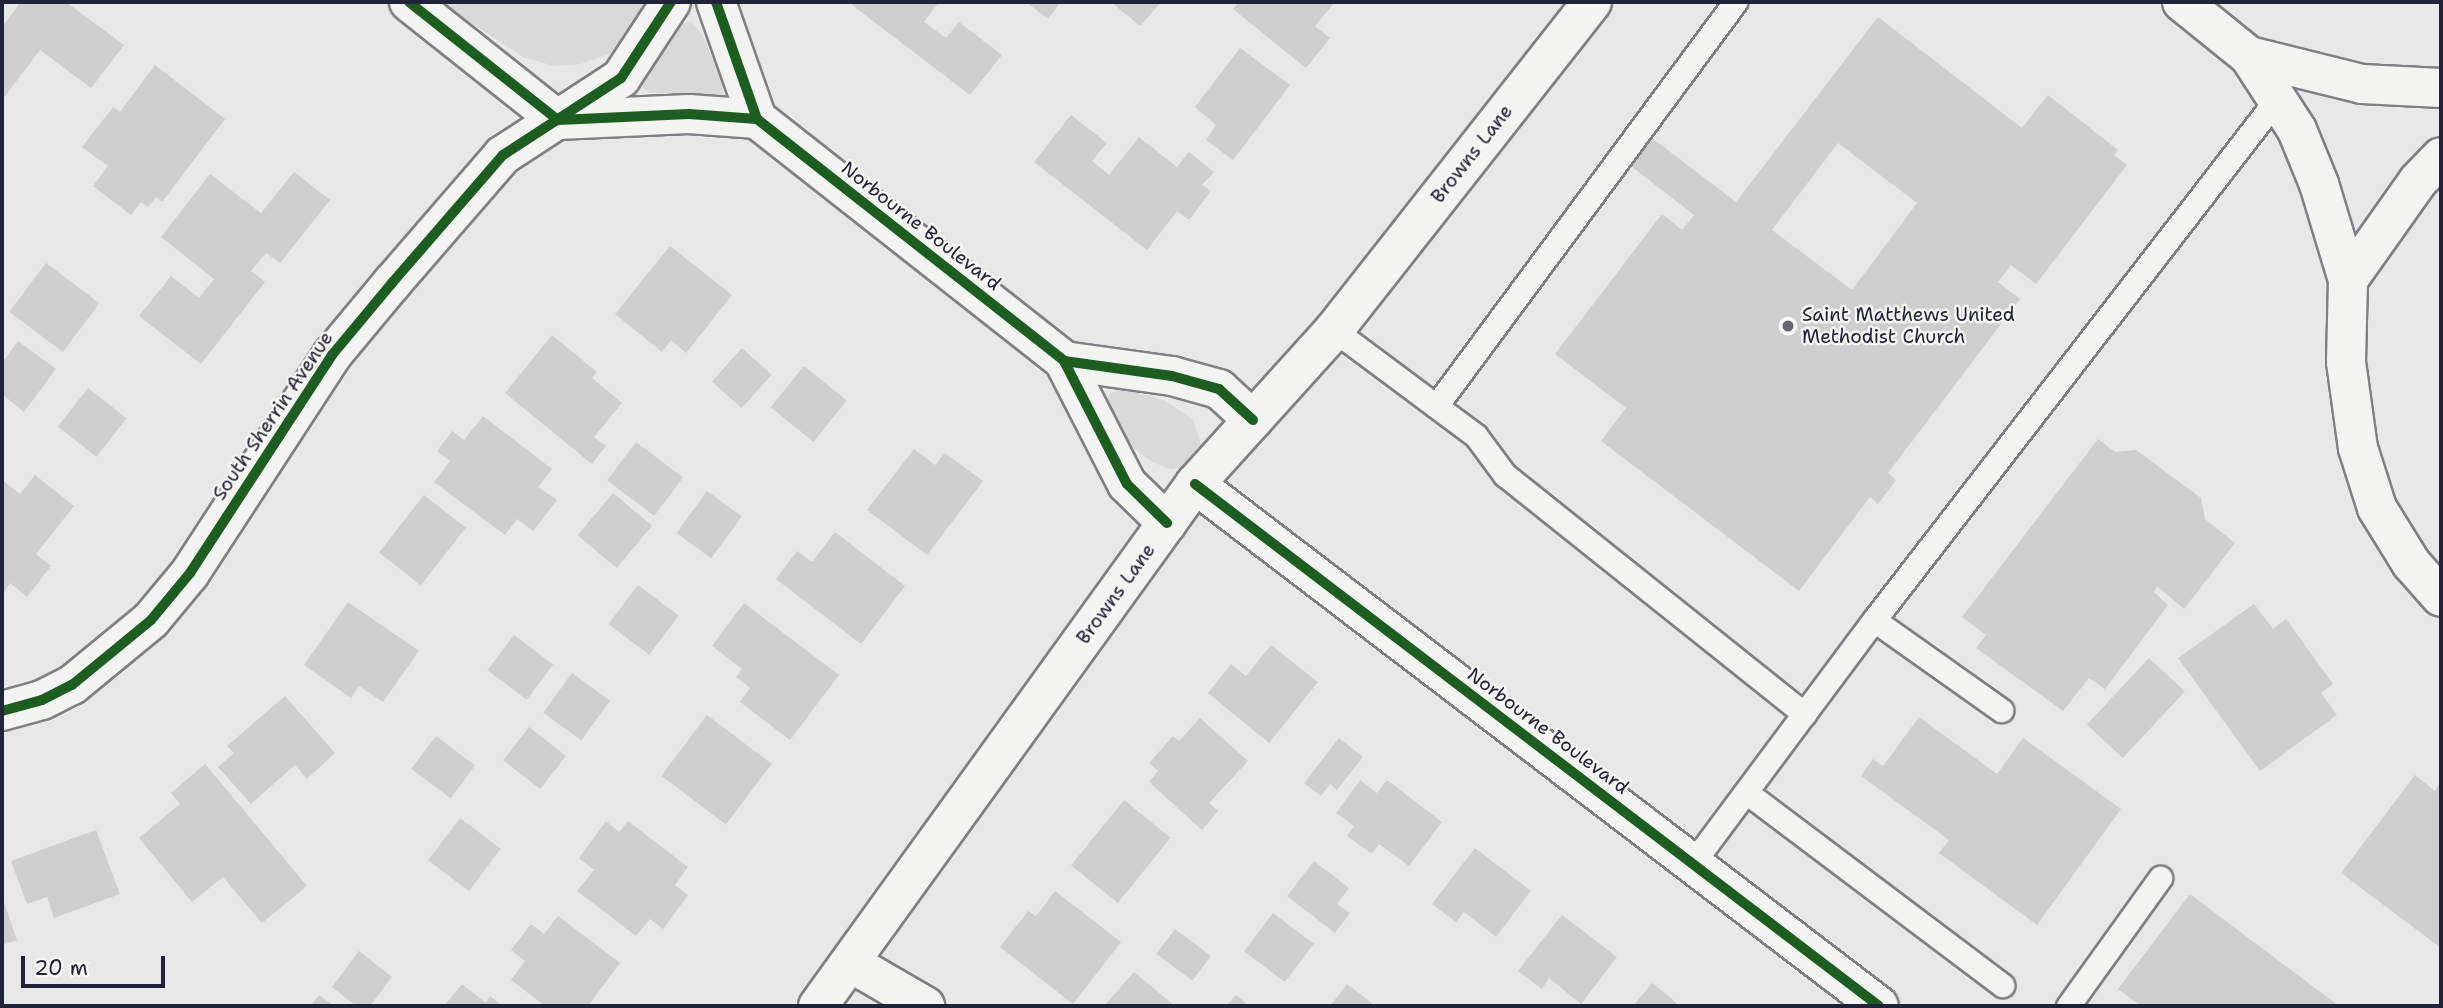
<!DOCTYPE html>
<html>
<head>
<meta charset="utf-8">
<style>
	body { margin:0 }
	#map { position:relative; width:2443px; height:1008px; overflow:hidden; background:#e8e8e8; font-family:"Shantell Sans",sans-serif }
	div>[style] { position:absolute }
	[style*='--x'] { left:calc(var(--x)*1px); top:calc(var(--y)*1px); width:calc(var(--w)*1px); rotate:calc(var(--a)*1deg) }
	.green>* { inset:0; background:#d9d9da }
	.building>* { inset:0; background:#cececf; transform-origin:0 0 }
	.roads { filter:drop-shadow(2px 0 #808084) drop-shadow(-2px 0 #808084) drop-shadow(0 2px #808084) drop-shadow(0 -2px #808084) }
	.lane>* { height:23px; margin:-11.5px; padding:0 11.5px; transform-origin:11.5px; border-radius:11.5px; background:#f3f3f1 }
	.street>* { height:38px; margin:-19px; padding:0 19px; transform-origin:19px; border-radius:19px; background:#f3f3f1 }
	.cycleway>* { height:10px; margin:-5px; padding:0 5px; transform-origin:5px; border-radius:5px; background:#1b5e20 }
	.dots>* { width:19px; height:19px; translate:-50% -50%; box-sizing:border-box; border:4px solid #f6f6f2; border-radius:50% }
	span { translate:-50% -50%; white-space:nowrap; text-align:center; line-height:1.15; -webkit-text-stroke:5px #f6f6f2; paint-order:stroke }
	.street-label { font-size:19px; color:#22223b }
	.poi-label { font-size:19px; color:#22223b }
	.left { translate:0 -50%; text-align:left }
	.frame { position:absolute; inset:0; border:4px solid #22223b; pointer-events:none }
	.scale { position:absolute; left:21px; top:956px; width:144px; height:32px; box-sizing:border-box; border:4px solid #22223b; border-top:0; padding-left:9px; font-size:21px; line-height:24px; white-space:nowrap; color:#22223b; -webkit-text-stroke:5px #f6f6f2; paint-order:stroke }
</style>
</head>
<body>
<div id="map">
	<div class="green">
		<div style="clip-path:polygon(440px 2px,650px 2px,630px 37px,609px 54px,581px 64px,554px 66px,523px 57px)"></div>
		<div style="clip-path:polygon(691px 21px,702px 34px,722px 82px,723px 97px,650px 92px,643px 88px,641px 80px,678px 25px)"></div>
		<div style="clip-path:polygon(1122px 389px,1164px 400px,1193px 420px,1201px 444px,1182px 467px,1171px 469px,1152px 462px,1132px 447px,1106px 404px,1110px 393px)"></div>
	</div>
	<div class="building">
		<div style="clip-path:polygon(21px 2px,66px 2px,124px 45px,91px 88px,40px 50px,2px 100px,2px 27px)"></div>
		<div style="clip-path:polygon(854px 2px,939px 2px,924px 22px,946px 38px,959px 22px,1002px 55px,970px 95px,852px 5px)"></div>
		<div style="clip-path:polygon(1026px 2px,1061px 2px,1048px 19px)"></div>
		<div style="clip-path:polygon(1111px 2px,1161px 2px,1140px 26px)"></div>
		<div style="clip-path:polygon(1239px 2px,1335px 2px,1315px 26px,1330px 38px,1306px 68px,1233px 9px)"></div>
		<div style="clip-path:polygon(evenodd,1878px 17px,2022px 128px,2048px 95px,2118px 150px,2114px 155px,2127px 165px,2036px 284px,2011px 265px,1998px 282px,2020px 299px,1888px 473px,1896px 480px,1878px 504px,1870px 497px,1799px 591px,1601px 441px,1626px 408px,1555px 354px,1662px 214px,1682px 230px,1694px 215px,1631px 166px,1652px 138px,1736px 202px,1878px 17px,1838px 143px,1917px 203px,1852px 290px,1772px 230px,1838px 143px)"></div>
		<div style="clip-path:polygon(1240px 48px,1290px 85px,1233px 160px,1206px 140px,1216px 125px,1195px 107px)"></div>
		<div style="clip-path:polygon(155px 65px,225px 119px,162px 202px,156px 197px,148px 207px,141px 202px,131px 215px,93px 186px,108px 166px,82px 147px,113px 107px,120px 112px)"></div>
		<div style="clip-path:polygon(1071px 115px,1107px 143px,1092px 161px,1109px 175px,1139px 137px,1177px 167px,1189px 152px,1214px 172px,1202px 185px,1211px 191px,1189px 220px,1177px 211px,1147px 250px,1034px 162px)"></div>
		<div style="clip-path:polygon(294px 172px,330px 200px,280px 263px,266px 253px,251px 271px,265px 282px,201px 364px,139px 316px,171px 276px,199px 298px,214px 279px,161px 237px,210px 174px,261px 213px)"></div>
		<div style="clip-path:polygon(670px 246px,732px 295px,686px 353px,671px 340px,662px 352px,615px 314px)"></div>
		<div style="left:46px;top:263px;width:67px;height:61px;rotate:37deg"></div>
		<div style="clip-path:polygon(552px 335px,597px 372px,592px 378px,622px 403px,594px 437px,606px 446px,592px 464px,505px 393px)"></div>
		<div style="clip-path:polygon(18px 341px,56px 369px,24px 412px,2px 394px,2px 363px)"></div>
		<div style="left:742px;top:348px;width:40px;height:45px;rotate:42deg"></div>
		<div style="left:804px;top:366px;width:55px;height:53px;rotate:39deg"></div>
		<div style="left:88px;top:388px;width:49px;height:49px;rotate:38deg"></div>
		<div style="clip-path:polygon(483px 416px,552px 469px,538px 487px,557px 500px,533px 531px,517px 519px,505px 535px,434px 482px,450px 461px,437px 451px,452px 431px,464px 440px)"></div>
		<div style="clip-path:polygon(2098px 439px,2115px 452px,2136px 450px,2201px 498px,2205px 519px,2235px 543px,2184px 609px,2157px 586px,2154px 592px,2168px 605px,2105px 689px,2089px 678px,2063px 711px,1976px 648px,1986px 635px,1962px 617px)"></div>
		<div style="left:636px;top:442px;width:59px;height:48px;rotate:37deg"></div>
		<div style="clip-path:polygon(914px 449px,935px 465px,945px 453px,983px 481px,927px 555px,867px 510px)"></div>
		<div style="clip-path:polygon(35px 475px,74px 506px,36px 554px,51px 566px,27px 597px,10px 583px,2px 595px,2px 480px,20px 494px)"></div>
		<div style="left:707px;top:491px;width:43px;height:52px;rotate:36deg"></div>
		<div style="left:613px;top:493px;width:51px;height:55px;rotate:40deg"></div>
		<div style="left:424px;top:495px;width:53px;height:73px;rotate:38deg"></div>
		<div style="clip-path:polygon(835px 532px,905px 586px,861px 644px,776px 579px,797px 551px,812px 562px)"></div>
		<div style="left:638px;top:585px;width:51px;height:49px;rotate:37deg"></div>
		<div style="clip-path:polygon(348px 602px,419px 651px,383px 702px,359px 686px,351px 698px,304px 665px)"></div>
		<div style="clip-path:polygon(744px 603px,839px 675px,790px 740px,740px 702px,750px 688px,736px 677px,742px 669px,712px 646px)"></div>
		<div style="clip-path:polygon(2254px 604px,2273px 629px,2286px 619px,2333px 684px,2321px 693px,2337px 715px,2260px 771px,2178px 658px)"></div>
		<div style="left:514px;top:635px;width:49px;height:44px;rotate:37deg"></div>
		<div style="clip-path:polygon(1271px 645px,1318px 682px,1269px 743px,1208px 693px,1231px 664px,1246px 676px)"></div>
		<div style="left:2149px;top:658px;width:49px;height:91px;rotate:43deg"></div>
		<div style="left:572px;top:673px;width:47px;height:49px;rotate:36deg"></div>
		<div style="clip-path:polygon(285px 696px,335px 753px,307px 779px,295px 765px,251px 804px,218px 767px,234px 753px,227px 746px)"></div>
		<div style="left:707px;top:715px;width:81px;height:76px;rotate:37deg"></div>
		<div style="clip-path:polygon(1919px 717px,1997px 774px,2023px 738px,2121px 809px,2037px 925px,1939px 853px,1949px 840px,1861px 776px,1873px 759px,1883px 766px)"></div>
		<div style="clip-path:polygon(1200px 718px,1248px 761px,1209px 803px,1218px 811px,1202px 830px,1149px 782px,1158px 771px,1149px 763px,1173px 736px,1179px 741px)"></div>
		<div style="left:529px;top:727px;width:47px;height:42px;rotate:38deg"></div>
		<div style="left:436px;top:736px;width:49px;height:41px;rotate:37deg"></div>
		<div style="clip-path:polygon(1339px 738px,1363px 757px,1337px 790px,1330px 784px,1321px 796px,1304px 783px)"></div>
		<div style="clip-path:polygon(205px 764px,307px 886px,262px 923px,223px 877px,192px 902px,139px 838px,180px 804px,171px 793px)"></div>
		<div style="clip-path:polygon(2415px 775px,2435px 791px,2441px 781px,2441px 948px,2341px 873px)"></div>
		<div style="clip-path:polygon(1360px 780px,1377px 793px,1387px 780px,1442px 822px,1409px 866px,1379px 844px,1372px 854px,1347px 836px,1354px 826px,1336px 813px)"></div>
		<div style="left:1124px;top:800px;width:60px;height:84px;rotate:39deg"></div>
		<div style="left:460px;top:818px;width:51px;height:53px;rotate:37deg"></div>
		<div style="clip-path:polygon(606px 821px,619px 832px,628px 821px,688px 867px,675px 885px,688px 895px,663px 929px,650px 919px,636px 936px,577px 891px,594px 870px,579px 858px)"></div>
		<div style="clip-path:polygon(96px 830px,120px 894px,54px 918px,47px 897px,27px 904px,11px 861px)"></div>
		<div style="clip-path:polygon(1475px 848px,1531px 891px,1496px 937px,1464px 912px,1456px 922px,1432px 904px)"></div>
		<div style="clip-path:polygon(1314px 861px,1349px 888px,1337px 904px,1350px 913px,1335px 933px,1287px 896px)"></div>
		<div style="clip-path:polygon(1055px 891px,1121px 942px,1073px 1004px,1000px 947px,1028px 911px,1036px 916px)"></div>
		<div style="clip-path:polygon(2190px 894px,2263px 949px,2339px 1006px,2141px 1006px,2118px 989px)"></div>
		<div style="clip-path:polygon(2px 896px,17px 940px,2px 945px)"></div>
		<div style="left:1273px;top:913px;width:51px;height:48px;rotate:37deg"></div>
		<div style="clip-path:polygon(1562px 915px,1617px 957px,1581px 1004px,1549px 978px,1542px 989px,1518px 971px)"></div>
		<div style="clip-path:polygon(558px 916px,620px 963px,588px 1006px,545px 1006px,511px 980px,525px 961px,511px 950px,531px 924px,544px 934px)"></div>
		<div style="left:1175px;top:929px;width:45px;height:31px;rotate:37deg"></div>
		<div style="clip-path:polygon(359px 951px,392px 977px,370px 1006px,356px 1006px,332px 987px)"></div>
		<div style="clip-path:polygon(1134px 972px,1175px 1006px,1104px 1006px)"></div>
		<div style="clip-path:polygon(1652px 983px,1671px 998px,1679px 1006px,1633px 1006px)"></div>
		<div style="clip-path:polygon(462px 984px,486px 1003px,490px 996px,503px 1006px,444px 1006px)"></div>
		<div style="clip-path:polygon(1347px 984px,1368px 1000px,1375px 1006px,1330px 1006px)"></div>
		<div style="clip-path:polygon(319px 995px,334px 1006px,311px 1006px)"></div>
		<div style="clip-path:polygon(1236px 995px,1249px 1006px,1226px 1006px)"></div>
	</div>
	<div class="roads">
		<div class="lane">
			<div style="--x:1334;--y:330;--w:177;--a:36.7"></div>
			<div style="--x:1476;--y:436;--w:49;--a:53.4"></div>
			<div style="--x:1505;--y:475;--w:383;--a:38.6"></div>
			<div style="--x:1436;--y:406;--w:503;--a:-53.49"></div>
			<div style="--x:1874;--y:620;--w:659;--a:-52.28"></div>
			<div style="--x:1746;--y:792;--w:321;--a:37"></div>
			<div style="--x:1692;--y:864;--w:304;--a:-53.3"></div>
			<div style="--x:1874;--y:620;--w:156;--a:35.3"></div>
			<div style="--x:2068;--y:1006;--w:158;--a:-54.3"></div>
		</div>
		<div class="street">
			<div style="--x:409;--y:2;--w:190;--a:38.4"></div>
			<div style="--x:558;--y:120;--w:131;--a:-2.6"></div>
			<div style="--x:689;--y:114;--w:68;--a:4.2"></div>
			<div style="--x:716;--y:2;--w:124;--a:70.7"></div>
			<div style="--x:757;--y:119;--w:391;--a:38.2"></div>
			<div style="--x:1064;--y:361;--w:138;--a:62.9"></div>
			<div style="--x:1127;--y:484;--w:56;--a:44.3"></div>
			<div style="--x:2182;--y:2;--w:86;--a:38.9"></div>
			<div style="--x:2249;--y:56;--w:88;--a:57"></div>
			<div style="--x:2297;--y:130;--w:58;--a:67.8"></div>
			<div style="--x:2319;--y:184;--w:100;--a:73.2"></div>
			<div style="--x:2348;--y:280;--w:82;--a:91.4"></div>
			<div style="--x:2346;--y:362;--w:87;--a:82.1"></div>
			<div style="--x:2358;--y:448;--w:63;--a:72.4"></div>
			<div style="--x:2377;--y:508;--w:65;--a:58.3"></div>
			<div style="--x:2411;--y:563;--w:45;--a:48.6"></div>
			<div style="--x:2249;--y:56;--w:116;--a:13.9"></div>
			<div style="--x:2362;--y:84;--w:79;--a:2.9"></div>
			<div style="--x:2348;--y:280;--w:121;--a:-54.7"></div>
			<div style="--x:2418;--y:181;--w:33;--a:-46"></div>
			<div style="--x:1064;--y:361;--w:109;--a:7.9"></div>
			<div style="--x:1172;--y:376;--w:49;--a:15.5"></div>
			<div style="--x:1219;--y:389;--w:46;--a:42.4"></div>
			<div style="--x:1195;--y:484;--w:860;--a:37.35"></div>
			<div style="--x:2;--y:711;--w:41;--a:-15.4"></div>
			<div style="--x:42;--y:700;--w:34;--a:-27"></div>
			<div style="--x:72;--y:685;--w:102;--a:-39.4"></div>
			<div style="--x:151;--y:620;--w:61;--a:-50.3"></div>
			<div style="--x:190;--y:573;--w:260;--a:-56.9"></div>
			<div style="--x:332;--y:355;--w:94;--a:-50.2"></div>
			<div style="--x:392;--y:283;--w:169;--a:-49.1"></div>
			<div style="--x:503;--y:155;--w:141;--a:-33.1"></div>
			<div style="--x:621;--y:78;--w:91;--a:-56.7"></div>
			<div style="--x:851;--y:963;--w:86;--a:30.2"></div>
			<div style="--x:818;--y:1006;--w:644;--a:-54.16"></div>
			<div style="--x:1195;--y:484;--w:207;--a:-47.9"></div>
			<div style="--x:1334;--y:330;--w:417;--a:-51.8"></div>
		</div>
	</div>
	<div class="cycleway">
		<div style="--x:409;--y:2;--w:190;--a:38.4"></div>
		<div style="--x:558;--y:120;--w:131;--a:-2.6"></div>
		<div style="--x:689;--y:114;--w:68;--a:4.2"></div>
		<div style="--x:716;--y:2;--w:124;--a:70.7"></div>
		<div style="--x:757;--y:119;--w:391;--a:38.2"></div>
		<div style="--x:1064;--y:361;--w:138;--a:62.9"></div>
		<div style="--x:1127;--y:484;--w:56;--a:44.3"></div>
		<div style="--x:1064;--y:361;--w:109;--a:7.9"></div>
		<div style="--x:1172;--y:376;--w:49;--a:15.5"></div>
		<div style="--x:1219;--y:389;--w:46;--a:42.4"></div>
		<div style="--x:1195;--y:484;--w:860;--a:37.35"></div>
		<div style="--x:2;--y:711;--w:41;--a:-15.4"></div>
		<div style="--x:42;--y:700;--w:34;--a:-27"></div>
		<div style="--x:72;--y:685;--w:102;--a:-39.4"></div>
		<div style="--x:151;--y:620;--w:61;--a:-50.3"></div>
		<div style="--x:190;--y:573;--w:260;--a:-56.9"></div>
		<div style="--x:332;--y:355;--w:94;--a:-50.2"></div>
		<div style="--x:392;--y:283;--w:169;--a:-49.1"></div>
		<div style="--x:503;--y:155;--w:141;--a:-33.1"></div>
		<div style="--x:621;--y:78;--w:91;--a:-56.7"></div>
	</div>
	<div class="dots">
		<div style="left:1788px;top:326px;background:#676778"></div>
	</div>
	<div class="street-label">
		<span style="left:1472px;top:154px;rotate:-52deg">Browns Lane</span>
		<span style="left:921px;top:226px;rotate:38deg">Norbourne Boulevard</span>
		<span style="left:273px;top:416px;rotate:-56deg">South Sherrin Avenue</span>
		<span style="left:1116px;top:594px;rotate:-54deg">Browns Lane</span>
		<span style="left:1548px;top:731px;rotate:37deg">Norbourne Boulevard</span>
	</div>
	<div class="poi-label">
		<span class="left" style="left:1802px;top:326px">Saint Matthews United<br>Methodist Church</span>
	</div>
	<div class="frame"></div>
	<div class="scale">20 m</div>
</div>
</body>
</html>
